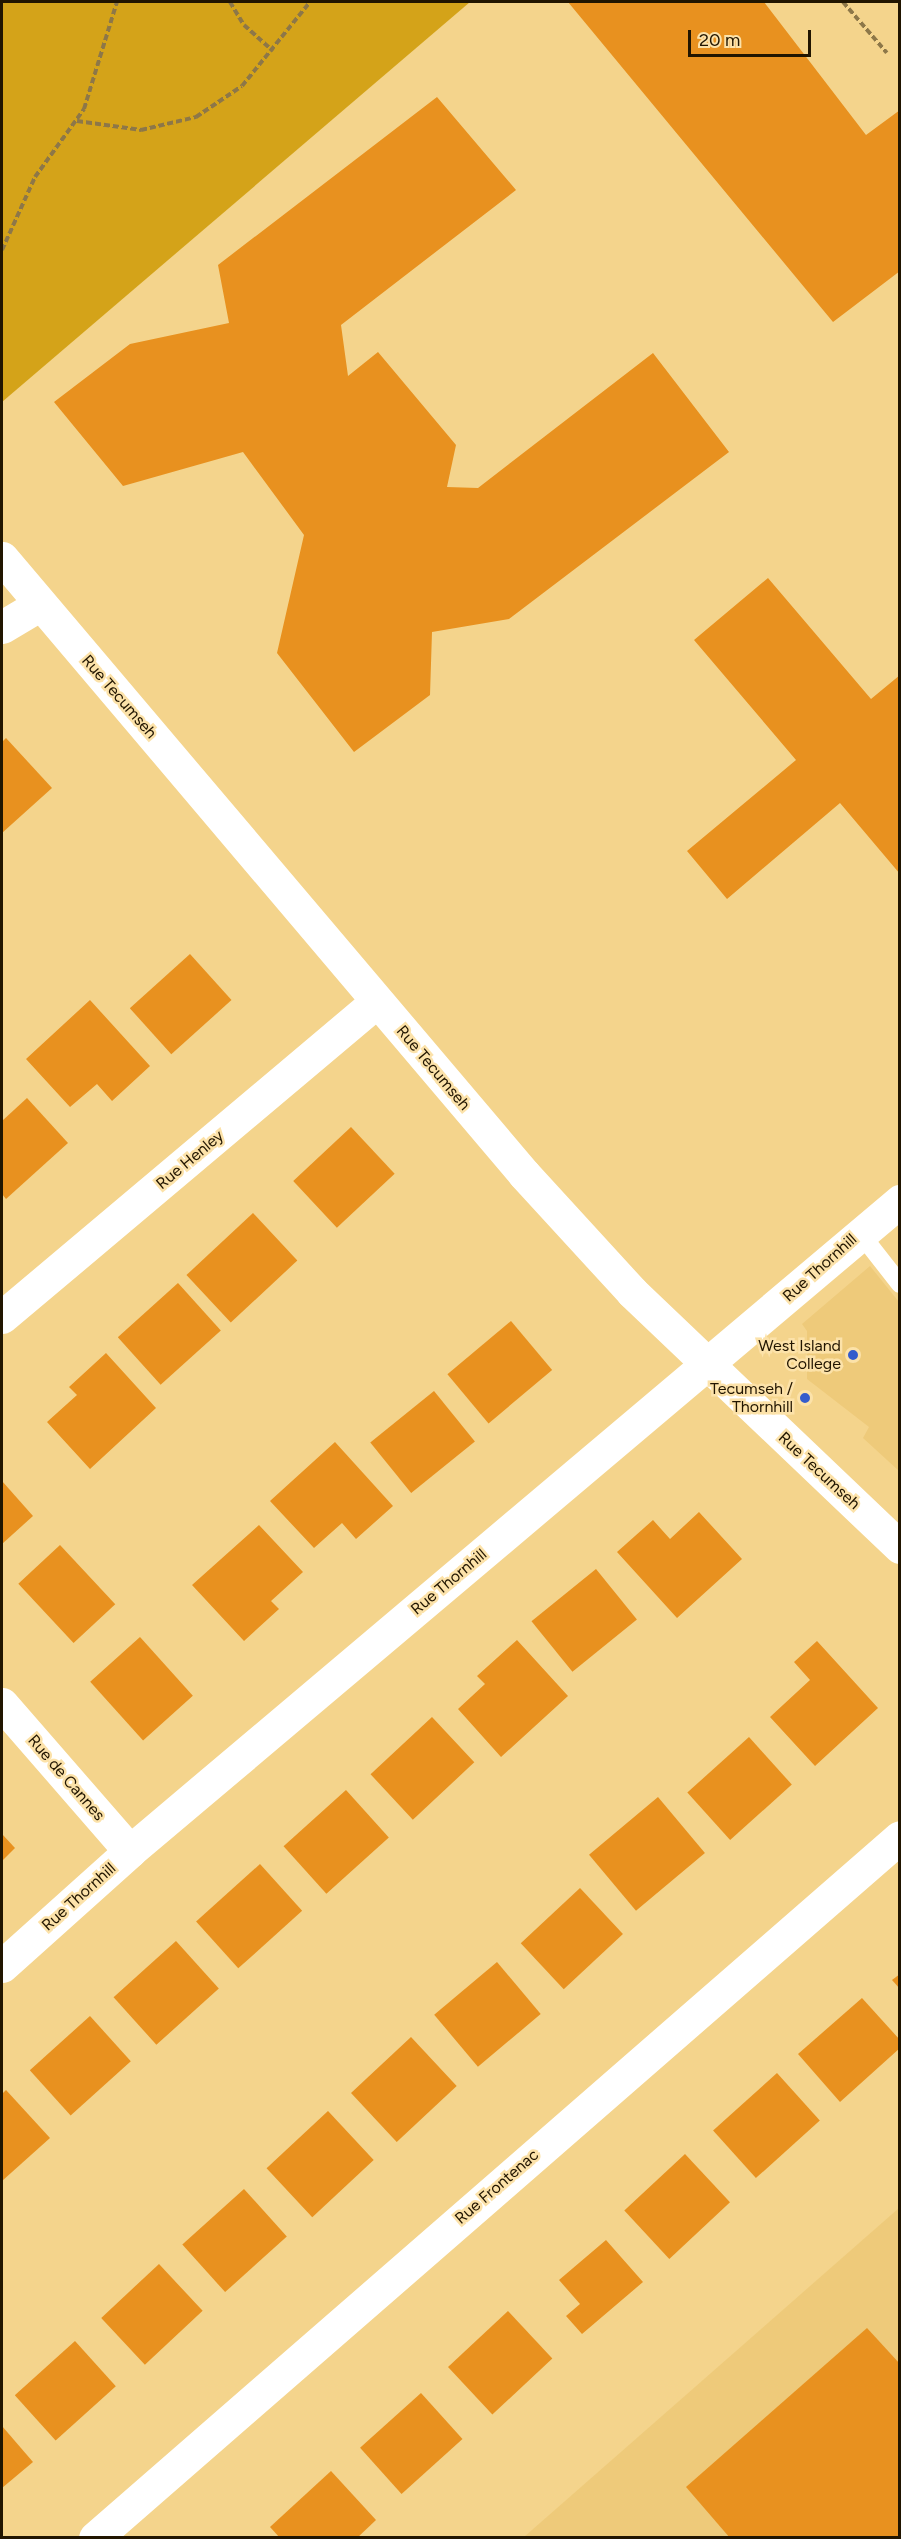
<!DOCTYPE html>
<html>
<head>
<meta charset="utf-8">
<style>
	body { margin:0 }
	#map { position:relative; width:901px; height:2539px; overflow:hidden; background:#f4d48c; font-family:Figtree,sans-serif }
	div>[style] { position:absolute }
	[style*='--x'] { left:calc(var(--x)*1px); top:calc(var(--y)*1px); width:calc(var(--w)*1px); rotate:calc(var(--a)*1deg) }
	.built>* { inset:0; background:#eeca7a }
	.green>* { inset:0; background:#d4a319 }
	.building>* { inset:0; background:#e8911f; transform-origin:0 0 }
	.path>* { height:4px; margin-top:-2px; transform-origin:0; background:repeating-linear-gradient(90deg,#8d7748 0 6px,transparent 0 9px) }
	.service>* { height:18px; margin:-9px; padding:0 9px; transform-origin:9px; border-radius:9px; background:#fff }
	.minor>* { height:33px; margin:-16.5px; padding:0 16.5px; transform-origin:16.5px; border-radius:16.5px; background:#fff }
	.tertiary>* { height:33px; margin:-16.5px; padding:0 16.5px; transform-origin:16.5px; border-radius:16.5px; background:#fff }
	.dots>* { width:16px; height:16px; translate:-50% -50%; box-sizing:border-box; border:3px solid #fce2a9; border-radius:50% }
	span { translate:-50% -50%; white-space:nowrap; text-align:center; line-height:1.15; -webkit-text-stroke:5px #fce2a9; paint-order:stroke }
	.street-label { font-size:16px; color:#211500 }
	.poi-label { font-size:16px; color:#211500 }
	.right { translate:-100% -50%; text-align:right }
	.frame { position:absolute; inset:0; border:3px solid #211500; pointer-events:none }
	.scale { position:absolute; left:688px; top:30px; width:123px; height:27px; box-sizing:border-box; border:3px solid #211500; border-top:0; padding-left:8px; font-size:18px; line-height:21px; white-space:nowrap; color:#211500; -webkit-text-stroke:4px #fce2a9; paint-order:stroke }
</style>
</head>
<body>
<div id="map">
	<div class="built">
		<div style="clip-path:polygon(870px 1266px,899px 1302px,899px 1471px,863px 1438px,869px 1427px,807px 1379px,807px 1331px,802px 1324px)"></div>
		<div style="clip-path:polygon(899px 2208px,899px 2537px,524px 2537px)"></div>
	</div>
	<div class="green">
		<div style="clip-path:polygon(2px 2px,470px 2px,2px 402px)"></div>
	</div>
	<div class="building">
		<div style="clip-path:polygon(568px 2px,764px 2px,866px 135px,900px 110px,900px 271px,833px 322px)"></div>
		<div style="clip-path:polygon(437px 97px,516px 190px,341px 325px,348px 376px,378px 352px,456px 445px,447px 487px,478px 488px,653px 353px,729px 452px,509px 619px,432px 632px,430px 695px,354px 752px,277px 653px,304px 535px,243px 452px,123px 486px,54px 402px,130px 344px,229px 323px,218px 265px)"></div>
		<div style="clip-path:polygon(768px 578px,871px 699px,900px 675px,900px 874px,840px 803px,727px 899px,687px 851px,796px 760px,694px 640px)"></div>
		<div style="clip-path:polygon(6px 738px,52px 788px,2px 833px,2px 742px)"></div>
		<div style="left:190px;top:954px;width:62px;height:81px;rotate:48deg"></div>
		<div style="clip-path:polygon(90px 1000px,150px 1066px,112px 1101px,97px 1084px,70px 1107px,26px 1059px)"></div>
		<div style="clip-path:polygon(27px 1098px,68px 1143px,6px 1199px,2px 1194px,2px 1121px)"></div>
		<div style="left:351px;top:1127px;width:64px;height:79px;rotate:47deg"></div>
		<div style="left:253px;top:1213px;width:65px;height:91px;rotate:47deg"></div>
		<div style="left:178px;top:1283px;width:64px;height:81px;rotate:48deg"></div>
		<div style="left:511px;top:1321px;width:64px;height:83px;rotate:50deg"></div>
		<div style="clip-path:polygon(106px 1353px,156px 1408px,90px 1469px,47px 1422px,77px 1395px,69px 1387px)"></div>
		<div style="left:434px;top:1391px;width:65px;height:82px;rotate:51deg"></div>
		<div style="clip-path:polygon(335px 1442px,393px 1506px,356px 1539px,342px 1523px,314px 1548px,270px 1501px)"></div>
		<div style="clip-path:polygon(2px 1481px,33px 1516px,2px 1544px)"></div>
		<div style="clip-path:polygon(699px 1512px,742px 1559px,677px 1618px,617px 1552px,653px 1520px,670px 1539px)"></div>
		<div style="clip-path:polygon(259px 1525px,303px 1572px,271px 1601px,279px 1609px,244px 1641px,192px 1585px)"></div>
		<div style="left:60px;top:1545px;width:81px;height:57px;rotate:47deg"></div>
		<div style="left:596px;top:1569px;width:65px;height:83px;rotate:51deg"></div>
		<div style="left:140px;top:1637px;width:79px;height:67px;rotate:48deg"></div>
		<div style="clip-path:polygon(517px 1640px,568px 1696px,501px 1757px,458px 1709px,485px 1684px,477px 1676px)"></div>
		<div style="clip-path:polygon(817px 1641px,878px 1708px,815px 1766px,770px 1717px,810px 1680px,794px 1662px)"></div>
		<div style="left:432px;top:1717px;width:62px;height:84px;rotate:47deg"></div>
		<div style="left:749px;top:1737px;width:64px;height:83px;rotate:48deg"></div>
		<div style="left:346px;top:1790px;width:64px;height:84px;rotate:48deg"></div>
		<div style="left:658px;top:1797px;width:73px;height:90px;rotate:50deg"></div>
		<div style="clip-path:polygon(2px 1834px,15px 1848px,2px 1861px)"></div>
		<div style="left:260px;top:1864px;width:63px;height:86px;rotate:48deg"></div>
		<div style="left:580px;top:1888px;width:63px;height:81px;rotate:47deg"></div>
		<div style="left:176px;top:1941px;width:64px;height:84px;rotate:48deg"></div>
		<div style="left:497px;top:1962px;width:68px;height:82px;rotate:50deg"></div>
		<div style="clip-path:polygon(900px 1974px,900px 1989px,892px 1980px)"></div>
		<div style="clip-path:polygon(862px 1998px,900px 2040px,900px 2048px,840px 2102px,798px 2054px)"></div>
		<div style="left:90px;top:2016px;width:61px;height:81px;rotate:48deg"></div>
		<div style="left:411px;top:2037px;width:67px;height:82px;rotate:47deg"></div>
		<div style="left:777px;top:2073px;width:64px;height:86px;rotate:48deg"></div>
		<div style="clip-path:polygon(6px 2090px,50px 2138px,2px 2181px,2px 2094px)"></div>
		<div style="left:328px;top:2111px;width:67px;height:84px;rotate:47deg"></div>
		<div style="left:685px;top:2154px;width:66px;height:83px;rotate:47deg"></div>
		<div style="left:244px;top:2189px;width:64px;height:83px;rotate:48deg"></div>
		<div style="clip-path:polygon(606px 2240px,643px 2282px,582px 2334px,566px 2316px,580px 2304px,559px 2280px)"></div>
		<div style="left:159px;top:2264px;width:64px;height:79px;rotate:47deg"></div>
		<div style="left:508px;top:2311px;width:65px;height:82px;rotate:47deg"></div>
		<div style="clip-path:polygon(867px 2328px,900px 2364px,900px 2538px,730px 2538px,686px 2487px)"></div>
		<div style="left:75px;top:2341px;width:61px;height:81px;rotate:48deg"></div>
		<div style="left:421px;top:2393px;width:62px;height:82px;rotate:48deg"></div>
		<div style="clip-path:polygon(2px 2426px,33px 2462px,2px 2488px)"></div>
		<div style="clip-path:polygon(331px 2471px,376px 2520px,357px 2538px,280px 2538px,270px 2527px)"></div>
	</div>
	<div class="path">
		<div style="--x:230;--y:2;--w:27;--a:59"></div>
		<div style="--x:244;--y:25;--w:39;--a:42"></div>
		<div style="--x:843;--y:2;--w:67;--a:49.2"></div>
		<div style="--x:77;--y:121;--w:65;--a:8"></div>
		<div style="--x:141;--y:130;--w:57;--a:-13.3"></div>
		<div style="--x:196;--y:117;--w:55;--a:-34"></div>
		<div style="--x:242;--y:86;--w:108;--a:-51"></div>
		<div style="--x:2;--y:250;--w:80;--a:-65.7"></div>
		<div style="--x:35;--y:177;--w:84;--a:-54.2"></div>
		<div style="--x:84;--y:109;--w:112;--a:-72.9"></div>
	</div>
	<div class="service">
		<div style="--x:860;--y:1233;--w:65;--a:51.9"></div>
	</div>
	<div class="minor">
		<div style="--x:2;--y:627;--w:43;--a:-30.7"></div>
		<div style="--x:2;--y:1317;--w:490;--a:-40.1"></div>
		<div style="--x:2;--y:1704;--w:195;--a:49"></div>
		<div style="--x:2;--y:1966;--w:172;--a:-41.9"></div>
		<div style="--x:130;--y:1851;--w:1008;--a:-40.17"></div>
		<div style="--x:95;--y:2538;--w:1067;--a:-41.05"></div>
	</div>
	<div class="tertiary">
		<div style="--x:2;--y:558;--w:807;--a:49.72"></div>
		<div style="--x:524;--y:1174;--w:160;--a:47.5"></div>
		<div style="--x:632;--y:1292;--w:370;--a:43.6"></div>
	</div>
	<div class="dots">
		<div style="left:853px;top:1355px;background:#355ccc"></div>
		<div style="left:805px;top:1398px;background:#355ccc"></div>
	</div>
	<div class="street-label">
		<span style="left:119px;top:697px;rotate:49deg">Rue Tecumseh</span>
		<span style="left:433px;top:1068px;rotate:50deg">Rue Tecumseh</span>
		<span style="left:190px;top:1160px;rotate:-40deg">Rue Henley</span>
		<span style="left:820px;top:1268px;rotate:-42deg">Rue Thornhill</span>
		<span style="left:819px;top:1471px;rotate:43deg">Rue Tecumseh</span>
		<span style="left:449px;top:1582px;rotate:-40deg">Rue Thornhill</span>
		<span style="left:66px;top:1778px;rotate:49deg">Rue de Cannes</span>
		<span style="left:79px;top:1897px;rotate:-42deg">Rue Thornhill</span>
		<span style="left:497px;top:2187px;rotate:-41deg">Rue Frontenac</span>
	</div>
	<div class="poi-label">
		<span class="right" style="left:841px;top:1355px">West Island<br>College</span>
		<span class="right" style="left:793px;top:1398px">Tecumseh /<br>Thornhill</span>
	</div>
	<div class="frame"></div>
	<div class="scale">20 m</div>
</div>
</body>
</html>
